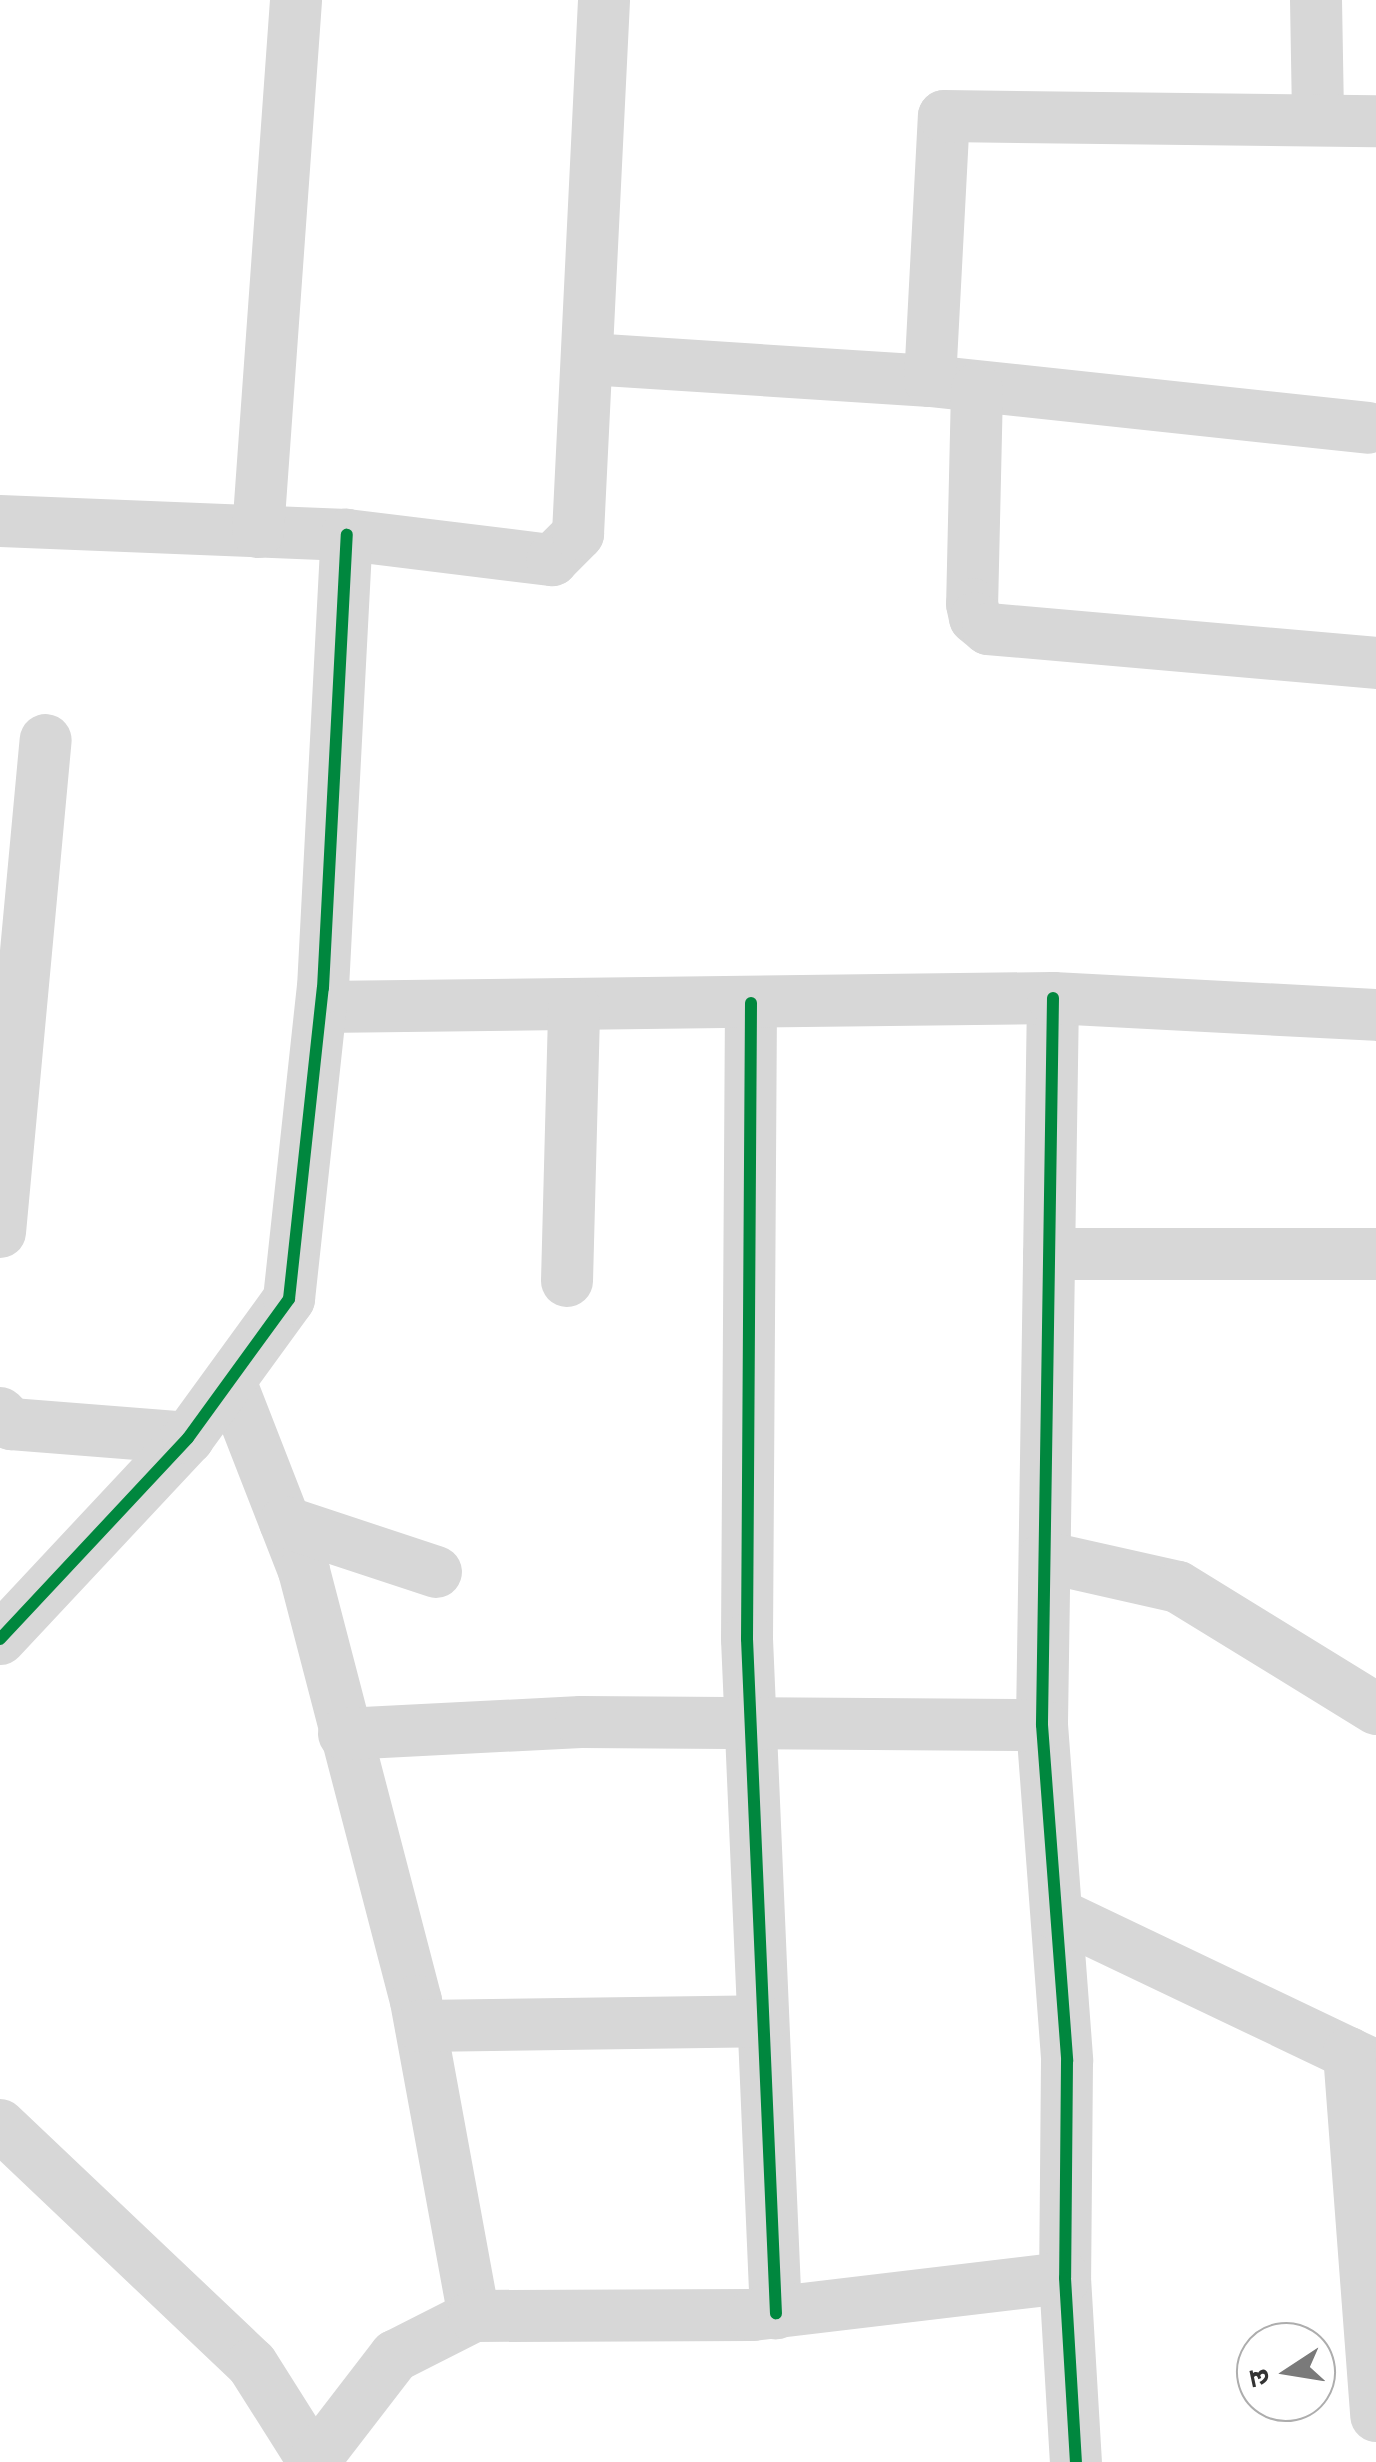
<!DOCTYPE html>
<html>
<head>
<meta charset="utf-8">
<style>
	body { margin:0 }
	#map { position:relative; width:1376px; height:2462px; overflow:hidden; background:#fff; font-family:Figtree,"Noto Sans Devanagari",sans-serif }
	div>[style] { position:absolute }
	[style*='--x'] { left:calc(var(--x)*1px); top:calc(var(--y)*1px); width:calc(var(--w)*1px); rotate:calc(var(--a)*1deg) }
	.minor>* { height:52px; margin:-26px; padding:0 26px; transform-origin:26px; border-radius:26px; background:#d7d7d7 }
	.cycleway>* { height:12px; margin:-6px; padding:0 6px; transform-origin:6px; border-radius:6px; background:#00873e }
	span { translate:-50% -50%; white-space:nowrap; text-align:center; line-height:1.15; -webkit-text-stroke:10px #fff; paint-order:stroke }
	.north { position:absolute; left:1236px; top:2322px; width:100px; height:100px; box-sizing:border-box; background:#fff; border:2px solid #adadad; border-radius:50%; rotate:258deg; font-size:28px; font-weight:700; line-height:40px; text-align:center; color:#333 }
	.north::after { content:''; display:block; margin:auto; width:35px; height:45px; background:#7a7a7a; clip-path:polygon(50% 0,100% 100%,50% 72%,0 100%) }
</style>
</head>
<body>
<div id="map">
	<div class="minor">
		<div style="--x:1316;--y:0;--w:119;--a:89"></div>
		<div style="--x:589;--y:359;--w:342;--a:3.7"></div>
		<div style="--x:930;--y:381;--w:440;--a:6.1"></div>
		<div style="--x:930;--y:381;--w:265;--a:-87"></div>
		<div style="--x:944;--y:116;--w:432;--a:0.7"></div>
		<div style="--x:977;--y:389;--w:215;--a:91.3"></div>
		<div style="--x:972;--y:604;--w:14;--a:78"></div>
		<div style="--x:975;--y:618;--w:17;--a:40"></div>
		<div style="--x:988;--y:629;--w:389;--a:5"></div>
		<div style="--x:0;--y:521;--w:347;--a:2.3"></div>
		<div style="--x:347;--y:535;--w:207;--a:7"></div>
		<div style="--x:552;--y:560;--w:37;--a:-45"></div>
		<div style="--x:578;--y:534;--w:535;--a:-87.21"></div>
		<div style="--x:258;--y:532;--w:533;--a:-85.91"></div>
		<div style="--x:1053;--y:998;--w:727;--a:90.87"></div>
		<div style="--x:1042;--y:1725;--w:337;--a:85.7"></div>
		<div style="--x:1067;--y:2061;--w:217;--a:90.5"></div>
		<div style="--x:1065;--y:2278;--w:184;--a:86.6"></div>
		<div style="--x:751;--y:1003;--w:636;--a:90.36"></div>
		<div style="--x:747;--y:1639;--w:675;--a:87.54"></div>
		<div style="--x:322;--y:1007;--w:731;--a:-0.71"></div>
		<div style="--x:1053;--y:998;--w:323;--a:3"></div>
		<div style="--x:0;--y:1232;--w:494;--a:-84.7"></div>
		<div style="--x:1049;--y:1254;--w:327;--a:0"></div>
		<div style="--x:567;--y:1281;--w:275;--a:-88.5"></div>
		<div style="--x:230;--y:1381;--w:204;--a:68.7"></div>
		<div style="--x:304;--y:1571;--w:444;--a:75.4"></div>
		<div style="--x:416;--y:2001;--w:320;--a:79.6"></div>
		<div style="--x:0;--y:1413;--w:16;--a:45"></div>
		<div style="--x:11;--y:1424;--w:178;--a:4.5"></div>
		<div style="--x:285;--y:1522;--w:159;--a:18.3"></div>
		<div style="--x:1045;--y:1557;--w:136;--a:12.7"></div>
		<div style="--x:1178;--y:1587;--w:233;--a:31.6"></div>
		<div style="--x:0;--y:1639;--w:275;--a:-46.9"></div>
		<div style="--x:188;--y:1438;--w:172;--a:-54"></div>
		<div style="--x:289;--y:1299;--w:313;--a:-83.8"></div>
		<div style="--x:323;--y:988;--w:454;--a:-87"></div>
		<div style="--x:344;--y:1734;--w:237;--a:-2.9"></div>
		<div style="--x:581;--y:1722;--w:461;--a:0.4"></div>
		<div style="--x:1057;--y:1914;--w:353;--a:25.5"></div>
		<div style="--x:421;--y:2026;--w:340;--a:-0.8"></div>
		<div style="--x:1349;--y:2053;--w:364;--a:85.7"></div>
		<div style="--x:0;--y:2125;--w:347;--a:43.5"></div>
		<div style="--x:252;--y:2364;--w:116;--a:57.7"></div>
		<div style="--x:314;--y:2461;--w:133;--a:-52.4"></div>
		<div style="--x:395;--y:2356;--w:89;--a:-26.9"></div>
		<div style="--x:474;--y:2316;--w:279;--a:-0.2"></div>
		<div style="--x:753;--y:2315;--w:314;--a:-6.8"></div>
	</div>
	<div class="cycleway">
		<div style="--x:1053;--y:998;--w:727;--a:90.87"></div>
		<div style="--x:1042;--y:1725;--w:337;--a:85.7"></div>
		<div style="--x:1067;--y:2061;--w:217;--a:90.5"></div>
		<div style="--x:1065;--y:2278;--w:184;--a:86.6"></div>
		<div style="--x:751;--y:1003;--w:636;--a:90.36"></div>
		<div style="--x:747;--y:1639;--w:675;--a:87.54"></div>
		<div style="--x:0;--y:1639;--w:275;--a:-46.9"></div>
		<div style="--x:188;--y:1438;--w:172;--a:-54"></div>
		<div style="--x:289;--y:1299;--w:313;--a:-83.8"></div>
		<div style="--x:323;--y:988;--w:454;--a:-87"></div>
	</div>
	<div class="north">उ</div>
</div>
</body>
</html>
